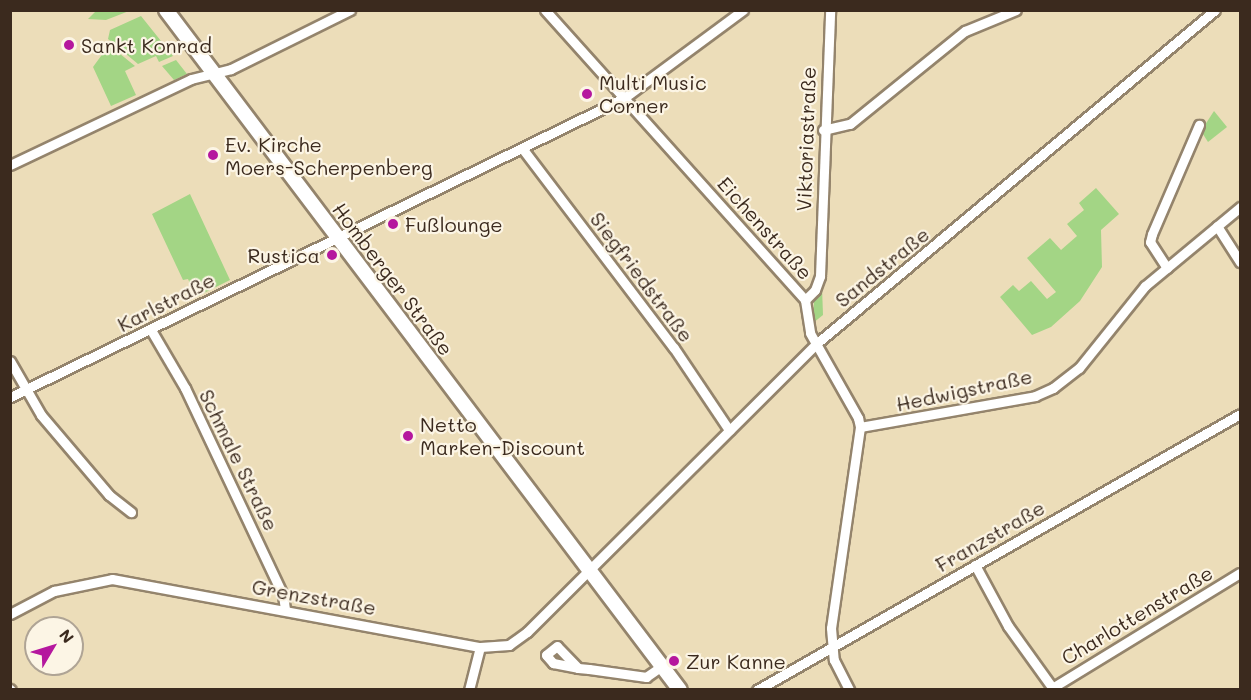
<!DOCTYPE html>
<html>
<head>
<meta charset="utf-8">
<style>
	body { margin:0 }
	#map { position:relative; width:1251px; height:700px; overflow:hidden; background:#ecddb9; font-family:Mali,sans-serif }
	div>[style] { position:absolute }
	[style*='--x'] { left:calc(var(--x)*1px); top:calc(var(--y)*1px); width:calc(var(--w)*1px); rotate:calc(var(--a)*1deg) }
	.green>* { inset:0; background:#a3d585 }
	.roads { filter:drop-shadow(2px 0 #94846c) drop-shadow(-2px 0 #94846c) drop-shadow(0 2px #94846c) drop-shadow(0 -2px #94846c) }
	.minor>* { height:9px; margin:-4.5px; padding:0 4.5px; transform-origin:4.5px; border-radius:4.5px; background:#fff }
	.secondary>* { height:14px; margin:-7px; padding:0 7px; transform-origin:7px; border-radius:7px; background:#fff }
	.dots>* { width:16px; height:16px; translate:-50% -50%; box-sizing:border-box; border:3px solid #fcf5e5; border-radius:50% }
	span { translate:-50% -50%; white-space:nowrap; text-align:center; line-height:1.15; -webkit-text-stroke:4.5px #fcf5e5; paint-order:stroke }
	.poi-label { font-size:20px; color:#3b2a1e }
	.left { translate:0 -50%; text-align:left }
	.right { translate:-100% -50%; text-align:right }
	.street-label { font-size:20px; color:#3b2a1e }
	.frame { position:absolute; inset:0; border:12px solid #3b2a1e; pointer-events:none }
	.north { position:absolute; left:24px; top:616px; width:60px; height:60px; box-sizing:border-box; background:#fcf5e5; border:2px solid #afa495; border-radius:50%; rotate:52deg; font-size:16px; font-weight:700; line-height:24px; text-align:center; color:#3b2a1e }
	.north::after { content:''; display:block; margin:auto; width:21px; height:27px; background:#b5179e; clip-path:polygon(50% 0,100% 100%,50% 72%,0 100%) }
</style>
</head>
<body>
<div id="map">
	<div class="green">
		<div style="clip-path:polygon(97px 10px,129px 10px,129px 11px,106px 20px,88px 19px)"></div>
		<div style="clip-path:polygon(141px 16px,173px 56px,159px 62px,156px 56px,138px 64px,108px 39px,110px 30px)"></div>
		<div style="clip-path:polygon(109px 45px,135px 66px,125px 71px,136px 95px,111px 106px,93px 67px)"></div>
		<div style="clip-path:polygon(176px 60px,187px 74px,174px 80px,162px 66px)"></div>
		<div style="clip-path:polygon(1214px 111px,1227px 127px,1208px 142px,1201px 131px)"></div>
		<div style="clip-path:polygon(1096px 188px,1119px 214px,1101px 230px,1102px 267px,1080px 301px,1051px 327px,1032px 335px,1000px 297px,1013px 285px,1019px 291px,1031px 281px,1047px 299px,1056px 292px,1027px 258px,1050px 238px,1061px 250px,1077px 236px,1067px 224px,1084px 210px,1079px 203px)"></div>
		<div style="clip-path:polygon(190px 194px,230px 280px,196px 297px,188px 279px,183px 280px,152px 214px)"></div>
		<div style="clip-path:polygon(822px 287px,823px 315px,813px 323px,814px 301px)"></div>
	</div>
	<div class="roads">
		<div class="minor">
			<div style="--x:545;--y:10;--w:389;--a:48.1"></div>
			<div style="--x:805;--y:300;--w:33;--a:81"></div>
			<div style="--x:810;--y:333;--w:98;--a:60.5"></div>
			<div style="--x:858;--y:418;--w:9;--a:77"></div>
			<div style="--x:860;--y:427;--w:203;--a:98.2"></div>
			<div style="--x:831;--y:628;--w:32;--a:85"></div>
			<div style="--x:834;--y:660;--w:34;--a:63"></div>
			<div style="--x:823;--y:130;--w:28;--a:-13"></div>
			<div style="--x:850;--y:124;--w:148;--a:-39"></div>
			<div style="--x:965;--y:31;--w:55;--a:-22.4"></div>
			<div style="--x:522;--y:148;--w:251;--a:52.8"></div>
			<div style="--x:674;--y:348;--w:99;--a:56.1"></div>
			<div style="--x:10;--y:165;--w:200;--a:-25.4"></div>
			<div style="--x:191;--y:79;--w:41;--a:-14"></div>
			<div style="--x:231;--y:69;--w:133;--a:-26.4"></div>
			<div style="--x:1217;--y:226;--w:43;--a:57.4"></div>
			<div style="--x:1167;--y:268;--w:31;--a:-123"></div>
			<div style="--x:1150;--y:242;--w:8;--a:-76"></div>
			<div style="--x:1152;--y:234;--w:119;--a:-66.7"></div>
			<div style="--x:805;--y:300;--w:14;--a:-45"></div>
			<div style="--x:815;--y:290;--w:15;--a:-70"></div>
			<div style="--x:820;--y:276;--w:266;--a:-87.8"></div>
			<div style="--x:151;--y:330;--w:67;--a:59.6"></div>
			<div style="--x:185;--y:388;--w:229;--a:64.7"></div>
			<div style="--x:283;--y:595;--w:14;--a:82"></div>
			<div style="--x:10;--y:361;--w:62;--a:60.1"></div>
			<div style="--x:41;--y:415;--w:105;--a:49.6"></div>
			<div style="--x:109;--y:495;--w:28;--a:38"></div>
			<div style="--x:10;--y:397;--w:683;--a:-25.96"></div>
			<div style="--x:624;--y:98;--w:148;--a:-36.5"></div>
			<div style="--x:860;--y:427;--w:178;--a:-10"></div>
			<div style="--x:1035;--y:396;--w:20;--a:-24"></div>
			<div style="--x:1053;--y:388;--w:33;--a:-38"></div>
			<div style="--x:1079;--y:368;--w:105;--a:-51.2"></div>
			<div style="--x:1145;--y:286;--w:124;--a:-39.7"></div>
			<div style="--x:975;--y:565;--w:69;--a:61.6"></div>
			<div style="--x:1008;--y:626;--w:79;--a:54.3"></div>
			<div style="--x:10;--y:614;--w:50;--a:-27.6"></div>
			<div style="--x:54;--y:591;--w:59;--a:-11.7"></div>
			<div style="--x:112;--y:579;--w:374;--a:10.5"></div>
			<div style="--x:480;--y:647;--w:29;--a:-4"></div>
			<div style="--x:509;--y:645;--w:22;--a:-36"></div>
			<div style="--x:527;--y:632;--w:408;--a:-44.9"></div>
			<div style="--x:816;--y:344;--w:520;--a:-39.93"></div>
			<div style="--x:578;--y:668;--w:30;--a:-134"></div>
			<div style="--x:557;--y:646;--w:14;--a:141"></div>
			<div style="--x:546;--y:655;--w:11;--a:49"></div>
			<div style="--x:553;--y:663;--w:25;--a:11"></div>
			<div style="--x:578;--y:668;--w:11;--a:5"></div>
			<div style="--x:589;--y:669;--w:58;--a:8"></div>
			<div style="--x:646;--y:677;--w:19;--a:-35"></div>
			<div style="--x:1052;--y:688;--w:220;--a:-31.5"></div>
			<div style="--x:10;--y:689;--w:1;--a:45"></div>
			<div style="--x:469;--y:690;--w:44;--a:-75.7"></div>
			<div style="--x:757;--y:690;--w:556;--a:-29.74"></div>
		</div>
		<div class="secondary">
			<div style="--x:166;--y:10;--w:852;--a:52.92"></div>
		</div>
	</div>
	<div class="dots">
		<div style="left:69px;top:45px;background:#b5179e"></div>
		<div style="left:587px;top:94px;background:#b5179e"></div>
		<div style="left:213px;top:155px;background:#b5179e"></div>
		<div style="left:393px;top:224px;background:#b5179e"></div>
		<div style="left:332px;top:255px;background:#b5179e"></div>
		<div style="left:408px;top:436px;background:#b5179e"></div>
		<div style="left:674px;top:661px;background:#b5179e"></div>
	</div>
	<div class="poi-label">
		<span class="left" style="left:81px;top:45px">Sankt Konrad</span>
		<span class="left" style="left:599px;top:94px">Multi Music<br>Corner</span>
		<span class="left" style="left:225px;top:156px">Ev. Kirche<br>Moers-Scherpenberg</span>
		<span class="left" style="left:405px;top:224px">Fußlounge</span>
		<span class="right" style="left:320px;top:255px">Rustica</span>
		<span class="left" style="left:420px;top:436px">Netto<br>Marken-Discount</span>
		<span class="left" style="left:686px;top:661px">Zur Kanne</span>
	</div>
	<div class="street-label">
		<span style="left:806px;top:139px;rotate:-88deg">Viktoriastraße</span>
		<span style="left:765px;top:228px;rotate:48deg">Eichenstraße</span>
		<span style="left:882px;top:267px;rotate:-39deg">Sandstraße</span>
		<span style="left:642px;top:277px;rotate:53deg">Siegfriedstraße</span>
		<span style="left:393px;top:279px;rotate:53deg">Homberger Straße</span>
		<span style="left:166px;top:302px;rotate:-27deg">Karlstraße</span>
		<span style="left:964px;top:390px;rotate:-12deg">Hedwigstraße</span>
		<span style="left:239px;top:460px;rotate:64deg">Schmale Straße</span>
		<span style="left:990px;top:536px;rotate:-30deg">Franzstraße</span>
		<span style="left:314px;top:597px;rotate:10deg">Grenzstraße</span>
		<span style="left:1137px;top:615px;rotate:-31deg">Charlottenstraße</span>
	</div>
	<div class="frame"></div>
	<div class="north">N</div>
</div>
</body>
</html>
